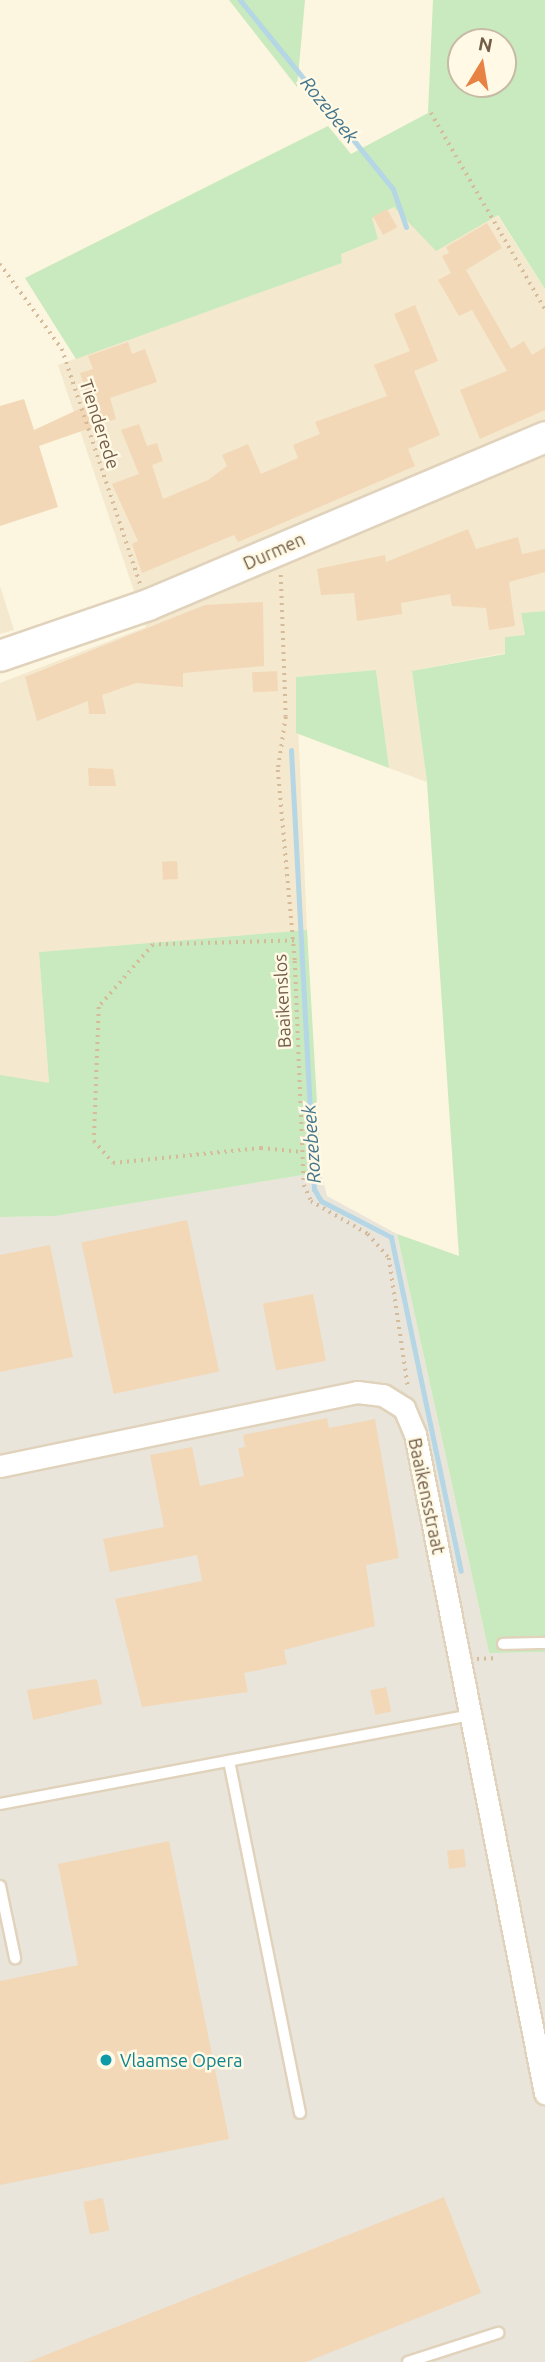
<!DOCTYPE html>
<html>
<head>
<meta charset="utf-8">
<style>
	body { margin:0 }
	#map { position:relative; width:545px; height:2362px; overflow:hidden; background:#fcf5df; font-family:Ubuntu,sans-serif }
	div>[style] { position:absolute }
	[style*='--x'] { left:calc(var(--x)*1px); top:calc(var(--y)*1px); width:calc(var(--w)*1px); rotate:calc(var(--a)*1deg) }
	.residential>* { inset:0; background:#f4e8ce }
	.industrial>* { inset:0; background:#eae5db }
	.green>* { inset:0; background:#c9e9be }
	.stream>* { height:5px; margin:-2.5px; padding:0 2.5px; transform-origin:2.5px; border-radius:2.5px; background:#b4d6e5 }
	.building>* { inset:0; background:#f2d8b7; transform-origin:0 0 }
	.path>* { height:3.5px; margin-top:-1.75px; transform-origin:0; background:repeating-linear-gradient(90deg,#d6bb9b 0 2px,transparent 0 7px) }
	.roads { filter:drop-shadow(2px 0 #e0d2bb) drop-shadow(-2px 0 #e0d2bb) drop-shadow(0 2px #e0d2bb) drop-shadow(0 -2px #e0d2bb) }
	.lane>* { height:10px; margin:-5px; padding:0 5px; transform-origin:5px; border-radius:5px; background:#fff }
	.street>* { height:21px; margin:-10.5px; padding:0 10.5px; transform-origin:10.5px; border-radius:10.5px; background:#fff }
	.secondary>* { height:30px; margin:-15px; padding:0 15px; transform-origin:15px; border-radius:15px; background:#fff }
	.dots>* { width:19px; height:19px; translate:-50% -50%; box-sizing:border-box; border:4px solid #fff9e5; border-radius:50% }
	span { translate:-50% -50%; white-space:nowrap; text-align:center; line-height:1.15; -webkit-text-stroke:5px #fff9e5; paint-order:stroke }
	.street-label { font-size:18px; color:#725d47 }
	.culture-label { font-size:18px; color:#0d838f }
	.left { translate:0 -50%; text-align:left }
	.water-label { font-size:19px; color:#43758d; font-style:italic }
	.north { position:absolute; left:447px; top:28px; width:70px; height:70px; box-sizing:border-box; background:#fff9e5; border:2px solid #c7bba6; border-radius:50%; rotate:11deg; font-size:19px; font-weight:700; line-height:28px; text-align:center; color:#725d47 }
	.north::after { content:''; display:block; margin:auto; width:24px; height:32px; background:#e88243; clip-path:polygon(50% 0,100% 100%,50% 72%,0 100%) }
</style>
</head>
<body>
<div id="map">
	<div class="residential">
		<div style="clip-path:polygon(394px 207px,497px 215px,545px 289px,545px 611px,521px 613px,525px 636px,505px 653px,412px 671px,427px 782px,389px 768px,376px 670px,296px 677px,307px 930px,39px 952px,49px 1083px,14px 1082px,0 1075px,0 683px,146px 627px,58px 365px,342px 263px,341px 254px,378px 239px,371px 218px)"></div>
		<div style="clip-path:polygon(0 586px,14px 630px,0 634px)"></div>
	</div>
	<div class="industrial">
		<div style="clip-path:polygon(321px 1172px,327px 1196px,397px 1234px,489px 1653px,545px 1652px,545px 2362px,0 2362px,0 1217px,56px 1216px)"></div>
	</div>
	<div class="green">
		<div style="clip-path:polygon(229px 0,305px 0,297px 87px)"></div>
		<div style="clip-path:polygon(evenodd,433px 0,545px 0,545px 289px,498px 215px,436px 251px,394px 207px,372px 218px,378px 239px,341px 254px,342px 263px,76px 359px,25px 278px,328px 126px,351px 154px,428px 113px,433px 0,461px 42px,503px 42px,503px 84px,461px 84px,461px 42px)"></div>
		<div style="clip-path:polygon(545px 611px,545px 1652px,489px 1653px,397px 1234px,459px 1256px,427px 782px,412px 671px,505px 654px,505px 637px,525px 635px,521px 613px)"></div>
		<div style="clip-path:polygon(376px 670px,389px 768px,296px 733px,296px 677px)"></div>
		<div style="clip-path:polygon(307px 930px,321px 1172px,56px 1216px,0 1217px,0 1075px,49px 1083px,39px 952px)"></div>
	</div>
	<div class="stream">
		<div style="--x:240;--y:0;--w:243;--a:51"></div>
		<div style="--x:393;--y:189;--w:40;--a:71.1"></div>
		<div style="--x:291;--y:750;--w:440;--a:87"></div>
		<div style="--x:314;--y:1189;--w:14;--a:60"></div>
		<div style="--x:321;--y:1201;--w:79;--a:27.2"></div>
		<div style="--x:391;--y:1237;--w:341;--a:78.2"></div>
	</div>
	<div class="building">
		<div style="left:387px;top:209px;width:21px;height:16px;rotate:61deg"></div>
		<div style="clip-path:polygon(487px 223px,502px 248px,466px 270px,511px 349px,524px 341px,532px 355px,545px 347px,545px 410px,480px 439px,460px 390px,507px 371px,472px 310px,459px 316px,438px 280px,451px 273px,442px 256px,449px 253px,446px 247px)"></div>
		<div style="clip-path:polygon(415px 305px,438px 361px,414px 371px,440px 435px,408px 449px,415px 466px,238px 542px,234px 535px,142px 573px,132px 544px,138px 541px,112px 484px,139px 474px,121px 430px,139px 424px,147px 446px,157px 443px,163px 461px,152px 465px,163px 499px,208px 480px,227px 466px,222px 455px,248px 444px,261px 474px,298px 458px,293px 445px,320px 434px,315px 422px,387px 396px,374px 365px,410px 351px,394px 314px)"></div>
		<div style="clip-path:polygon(128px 342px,132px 354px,145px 349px,157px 382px,110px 398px,116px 419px,39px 446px,58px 507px,0 526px,0 406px,24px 399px,34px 430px,90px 404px,80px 373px,93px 369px,88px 356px)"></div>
		<div style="clip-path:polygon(468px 529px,476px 549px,518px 537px,522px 554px,545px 549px,545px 572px,509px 582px,515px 626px,489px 630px,486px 608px,452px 606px,450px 594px,401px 603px,402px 614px,357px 621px,354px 593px,321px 595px,317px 569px,385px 555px,386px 562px)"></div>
		<div style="clip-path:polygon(263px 602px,264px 666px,183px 673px,183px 687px,136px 683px,102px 695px,106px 714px,89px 714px,88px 701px,37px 721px,25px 677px,205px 605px)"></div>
		<div style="left:277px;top:671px;width:20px;height:25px;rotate:87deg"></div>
		<div style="clip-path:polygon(88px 768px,113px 769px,116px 786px,89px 786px)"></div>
		<div style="left:177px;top:861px;width:18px;height:15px;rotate:87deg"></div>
		<div style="left:187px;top:1220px;width:155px;height:108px;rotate:78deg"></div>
		<div style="clip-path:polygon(50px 1245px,73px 1357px,0 1372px,0 1255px)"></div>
		<div style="left:313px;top:1294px;width:68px;height:51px;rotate:79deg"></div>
		<div style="clip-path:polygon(327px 1418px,329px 1428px,375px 1419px,399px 1558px,366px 1565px,375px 1626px,284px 1650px,287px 1664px,244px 1673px,248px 1692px,142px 1707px,115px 1599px,202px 1581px,197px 1555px,110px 1572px,103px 1539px,164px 1527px,150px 1455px,192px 1447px,200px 1486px,244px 1476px,238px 1448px,245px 1447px,243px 1435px)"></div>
		<div style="clip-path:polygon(97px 1679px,102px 1704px,33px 1720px,27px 1690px)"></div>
		<div style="left:386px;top:1687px;width:25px;height:16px;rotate:78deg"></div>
		<div style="clip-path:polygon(169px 1841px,229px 2139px,0 2185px,0 1981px,78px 1965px,58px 1864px)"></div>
		<div style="left:464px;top:1849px;width:18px;height:17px;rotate:84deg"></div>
		<div style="clip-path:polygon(444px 2197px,481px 2293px,306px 2362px,28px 2362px)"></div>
		<div style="left:103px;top:2198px;width:33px;height:20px;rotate:79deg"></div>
	</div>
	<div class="path">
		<div style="--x:431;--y:113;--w:227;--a:59.8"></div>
		<div style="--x:0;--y:264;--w:105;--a:53.9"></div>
		<div style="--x:62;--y:349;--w:248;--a:71.6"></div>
		<div style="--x:281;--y:575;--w:142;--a:88"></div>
		<div style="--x:286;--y:717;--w:54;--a:98.6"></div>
		<div style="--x:278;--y:770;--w:192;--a:84.9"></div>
		<div style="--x:295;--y:961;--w:224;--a:87.7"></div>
		<div style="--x:304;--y:1185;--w:17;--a:66"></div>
		<div style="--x:311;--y:1201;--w:66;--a:30.1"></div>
		<div style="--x:368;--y:1234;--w:32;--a:49"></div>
		<div style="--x:389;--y:1258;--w:129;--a:81.6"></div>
		<div style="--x:294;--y:941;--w:141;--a:178.4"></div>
		<div style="--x:153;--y:945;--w:82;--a:131.1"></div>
		<div style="--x:99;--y:1007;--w:134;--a:92.1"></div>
		<div style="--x:94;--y:1141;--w:29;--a:49"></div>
		<div style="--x:113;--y:1163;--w:149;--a:-5.8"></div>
		<div style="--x:261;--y:1148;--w:42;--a:5.4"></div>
		<div style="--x:477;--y:1659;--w:20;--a:-3"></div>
	</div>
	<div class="roads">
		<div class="lane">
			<div style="--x:503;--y:1644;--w:42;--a:-1.4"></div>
			<div style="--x:229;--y:1761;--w:359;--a:78.6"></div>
			<div style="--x:0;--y:1804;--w:479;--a:-10.7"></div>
			<div style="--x:0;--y:1886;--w:74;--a:78.2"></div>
			<div style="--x:408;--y:2362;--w:95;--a:-17.9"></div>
		</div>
		<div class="street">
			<div style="--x:0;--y:1466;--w:365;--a:-11.7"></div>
			<div style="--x:357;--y:1392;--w:26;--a:7"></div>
			<div style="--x:383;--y:1395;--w:25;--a:32"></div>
			<div style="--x:404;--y:1408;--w:28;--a:67"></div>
			<div style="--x:415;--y:1434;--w:672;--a:78.84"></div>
		</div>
		<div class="secondary">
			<div style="--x:0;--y:656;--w:157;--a:-19"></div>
			<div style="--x:148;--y:605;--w:431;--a:-22.9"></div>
		</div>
	</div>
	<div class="dots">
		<div style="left:106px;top:2060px;background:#0f9aa8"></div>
	</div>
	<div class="street-label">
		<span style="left:100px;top:424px;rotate:72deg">Tienderede</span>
		<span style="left:274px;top:551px;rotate:-24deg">Durmen</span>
		<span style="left:282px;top:1001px;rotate:-93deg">Baaikenslos</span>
		<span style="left:427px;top:1496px;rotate:78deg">Baaikensstraat</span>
	</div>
	<div class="culture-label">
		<span class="left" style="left:120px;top:2060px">Vlaamse Opera</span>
	</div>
	<div class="water-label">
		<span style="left:329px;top:110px;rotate:51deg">Rozebeek</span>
		<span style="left:312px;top:1144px;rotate:-94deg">Rozebeek</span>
	</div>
	<div class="north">N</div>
</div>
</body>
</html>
